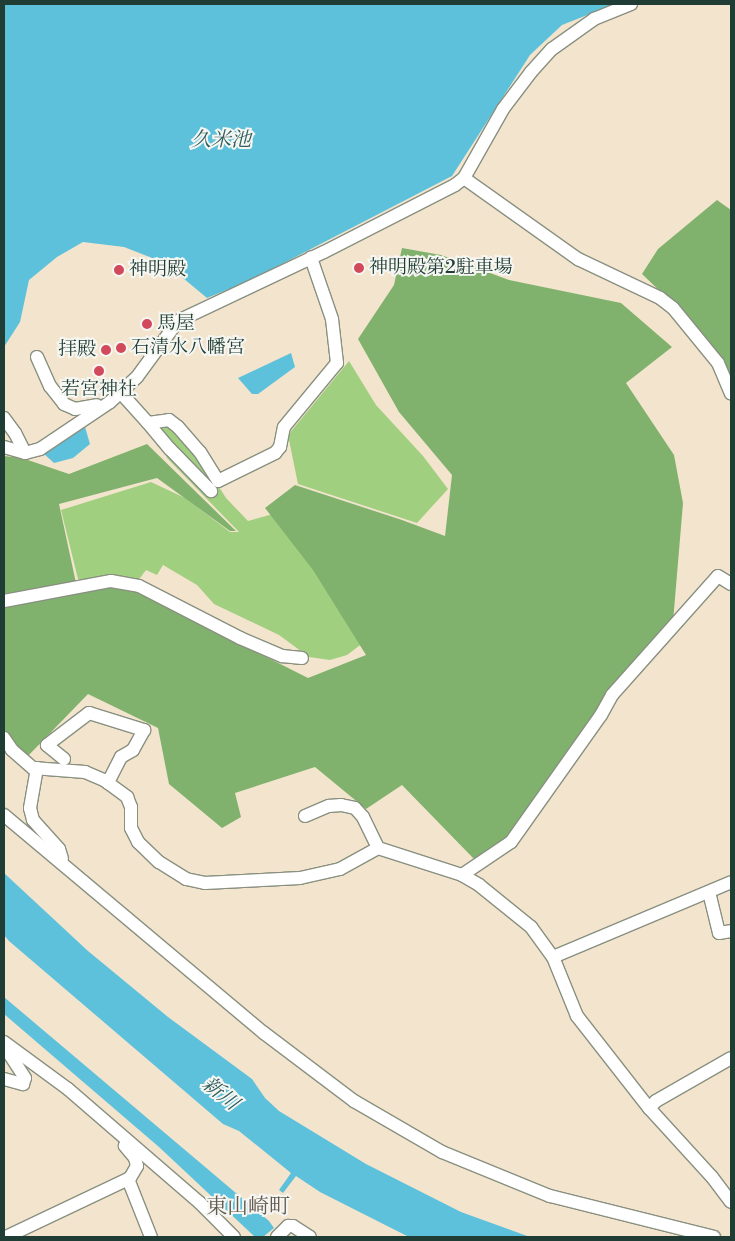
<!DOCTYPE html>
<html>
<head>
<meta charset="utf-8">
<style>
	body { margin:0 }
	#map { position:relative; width:735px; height:1241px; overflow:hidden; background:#f3e4cd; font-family:"Libre Bodoni","Noto Serif JP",serif }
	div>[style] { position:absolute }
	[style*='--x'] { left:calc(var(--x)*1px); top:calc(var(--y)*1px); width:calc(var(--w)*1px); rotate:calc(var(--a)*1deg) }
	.green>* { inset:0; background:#a0d07f }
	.forest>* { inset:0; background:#80b26e }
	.water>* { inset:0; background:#5dc1db }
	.roads { filter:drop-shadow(1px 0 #899080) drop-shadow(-1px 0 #899080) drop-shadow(0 1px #899080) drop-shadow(0 -1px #899080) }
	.minor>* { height:12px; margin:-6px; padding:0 6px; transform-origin:6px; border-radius:6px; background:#fff }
	.dots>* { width:14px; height:14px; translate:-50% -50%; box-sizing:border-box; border:2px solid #f6f6f2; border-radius:50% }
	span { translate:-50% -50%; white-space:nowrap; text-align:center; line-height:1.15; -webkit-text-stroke:4px #f6f6f2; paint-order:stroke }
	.poi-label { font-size:19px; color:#1f3d34 }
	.left { translate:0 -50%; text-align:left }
	.right { translate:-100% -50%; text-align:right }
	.water-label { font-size:20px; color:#2e5e5e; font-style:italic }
	.quarter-label { font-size:21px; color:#625b4f }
	.frame { position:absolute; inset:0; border:5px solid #1f3d34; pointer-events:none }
</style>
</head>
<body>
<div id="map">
	<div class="green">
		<div style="clip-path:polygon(349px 361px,376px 405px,423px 456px,448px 489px,417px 523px,298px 484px,288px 435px)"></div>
		<div style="clip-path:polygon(168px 423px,196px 450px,226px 498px,248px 521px,273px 514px,367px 640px,347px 655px,330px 660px,309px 657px,279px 635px,214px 604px,197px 585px,163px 565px,157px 575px,146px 570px,137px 582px,78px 579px,61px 510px,151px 482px,185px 498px,230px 532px,239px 532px,167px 458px,157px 424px)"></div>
	</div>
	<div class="forest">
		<div style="clip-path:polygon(717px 200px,731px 210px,731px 381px,686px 316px,642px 274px,658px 249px)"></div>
		<div style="clip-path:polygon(402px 248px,441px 255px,509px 280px,621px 303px,672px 347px,626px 383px,674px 455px,683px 503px,673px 622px,593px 721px,512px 833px,475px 860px,402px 785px,366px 809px,315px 767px,235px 793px,241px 817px,222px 828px,169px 784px,158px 728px,88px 694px,25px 759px,4px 732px,4px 456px,22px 458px,69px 474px,147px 444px,236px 531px,230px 531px,157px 478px,59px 504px,76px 583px,128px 587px,308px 678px,366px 655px,313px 570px,265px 508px,295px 485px,402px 520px,445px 536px,452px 475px,399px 412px,358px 339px,394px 285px)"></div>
	</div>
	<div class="water">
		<div style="clip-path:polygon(4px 4px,615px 4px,562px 25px,530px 55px,452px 176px,249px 281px,207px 298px,165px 263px,124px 247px,83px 242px,57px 257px,29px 280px,20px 322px,4px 347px)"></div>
		<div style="clip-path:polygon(291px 353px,295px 367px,258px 394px,252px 394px,238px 378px)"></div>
		<div style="clip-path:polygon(85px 427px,90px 444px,73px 458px,54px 463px,43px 453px)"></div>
		<div style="clip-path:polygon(4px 873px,88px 951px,168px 1017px,252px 1079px,265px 1098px,279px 1111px,366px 1164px,461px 1212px,530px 1237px,409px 1237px,320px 1192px,296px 1176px,283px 1193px,279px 1190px,291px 1173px,239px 1131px,223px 1124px,9px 941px,4px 935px)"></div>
		<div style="clip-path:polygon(4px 997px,269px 1221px,274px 1228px,263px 1237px,255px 1237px,159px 1147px,4px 1014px)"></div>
	</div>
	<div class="roads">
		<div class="minor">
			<div style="--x:464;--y:178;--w:140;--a:35.4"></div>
			<div style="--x:578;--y:259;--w:91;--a:25.4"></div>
			<div style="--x:660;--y:298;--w:16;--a:38"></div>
			<div style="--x:673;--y:308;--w:71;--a:50.7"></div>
			<div style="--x:718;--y:363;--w:33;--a:67"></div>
			<div style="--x:37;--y:357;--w:32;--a:66"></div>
			<div style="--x:50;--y:386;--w:23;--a:52"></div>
			<div style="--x:64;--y:404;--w:12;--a:24"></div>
			<div style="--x:75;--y:409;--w:22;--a:-10"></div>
			<div style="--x:121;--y:393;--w:40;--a:48"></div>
			<div style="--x:148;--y:423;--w:21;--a:-8"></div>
			<div style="--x:169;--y:420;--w:11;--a:38"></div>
			<div style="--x:178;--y:427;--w:33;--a:49"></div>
			<div style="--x:200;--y:452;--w:34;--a:58"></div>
			<div style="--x:218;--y:481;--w:64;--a:-26.2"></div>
			<div style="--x:275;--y:453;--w:8;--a:-50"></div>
			<div style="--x:280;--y:447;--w:20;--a:-79"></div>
			<div style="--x:284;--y:427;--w:83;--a:-50.4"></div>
			<div style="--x:337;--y:363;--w:44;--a:-96.5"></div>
			<div style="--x:332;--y:319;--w:65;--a:-109"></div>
			<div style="--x:4;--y:418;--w:19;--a:54"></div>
			<div style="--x:15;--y:433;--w:22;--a:63"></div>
			<div style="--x:148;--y:423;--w:34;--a:50"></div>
			<div style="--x:170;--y:449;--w:59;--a:45.7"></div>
			<div style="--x:4;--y:447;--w:22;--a:16"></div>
			<div style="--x:25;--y:453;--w:16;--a:-15"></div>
			<div style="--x:40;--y:449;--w:84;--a:-33.9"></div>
			<div style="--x:110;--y:402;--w:37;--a:-43"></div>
			<div style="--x:137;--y:377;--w:69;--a:-53.8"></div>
			<div style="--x:178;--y:321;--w:161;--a:-25.3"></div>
			<div style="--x:324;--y:252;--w:147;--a:-27.1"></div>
			<div style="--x:455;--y:185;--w:11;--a:-38"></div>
			<div style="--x:464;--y:178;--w:79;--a:-60.5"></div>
			<div style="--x:503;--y:109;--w:46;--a:-52.9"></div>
			<div style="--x:531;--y:72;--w:31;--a:-48"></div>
			<div style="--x:552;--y:49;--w:52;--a:-35.5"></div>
			<div style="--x:594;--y:19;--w:40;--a:-22"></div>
			<div style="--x:4;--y:601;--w:109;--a:-10.6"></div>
			<div style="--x:111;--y:581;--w:28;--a:10"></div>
			<div style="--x:139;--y:586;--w:114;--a:27.2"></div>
			<div style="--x:240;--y:638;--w:46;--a:23.2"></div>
			<div style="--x:282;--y:656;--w:20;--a:6"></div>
			<div style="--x:4;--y:738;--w:14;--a:56"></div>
			<div style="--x:12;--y:750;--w:28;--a:41"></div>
			<div style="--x:33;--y:768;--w:52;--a:4.4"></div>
			<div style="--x:85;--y:772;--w:21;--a:23"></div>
			<div style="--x:104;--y:780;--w:29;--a:36"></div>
			<div style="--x:127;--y:797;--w:11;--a:68"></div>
			<div style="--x:131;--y:807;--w:21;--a:90"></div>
			<div style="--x:131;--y:828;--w:16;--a:63"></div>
			<div style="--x:138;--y:842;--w:29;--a:44"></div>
			<div style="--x:159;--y:862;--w:32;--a:32"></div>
			<div style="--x:186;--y:879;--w:19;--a:12"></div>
			<div style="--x:205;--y:883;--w:95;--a:-3"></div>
			<div style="--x:300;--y:878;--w:41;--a:-12.7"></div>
			<div style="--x:340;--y:869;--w:43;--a:-28.9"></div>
			<div style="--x:378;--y:848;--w:88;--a:17.8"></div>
			<div style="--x:462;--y:875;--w:20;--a:30"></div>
			<div style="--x:479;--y:885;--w:67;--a:38.9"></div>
			<div style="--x:531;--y:927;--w:37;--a:54"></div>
			<div style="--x:553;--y:957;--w:64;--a:67.9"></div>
			<div style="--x:577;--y:1016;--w:117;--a:52"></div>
			<div style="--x:649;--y:1108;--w:93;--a:47.6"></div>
			<div style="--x:712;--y:1177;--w:31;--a:53"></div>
			<div style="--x:64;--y:759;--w:22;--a:-141"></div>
			<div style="--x:47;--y:745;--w:53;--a:-37.3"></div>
			<div style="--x:89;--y:713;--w:58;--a:17.2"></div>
			<div style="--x:144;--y:730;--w:23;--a:119"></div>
			<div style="--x:133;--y:750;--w:14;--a:150"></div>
			<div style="--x:121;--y:757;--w:29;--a:117"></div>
			<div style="--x:37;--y:768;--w:41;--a:99.9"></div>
			<div style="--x:30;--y:808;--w:12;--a:76"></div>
			<div style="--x:33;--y:820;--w:39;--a:48"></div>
			<div style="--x:59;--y:849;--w:10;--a:73"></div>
			<div style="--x:4;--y:815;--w:339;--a:40"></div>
			<div style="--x:264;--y:1033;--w:113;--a:37.1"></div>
			<div style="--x:354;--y:1101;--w:102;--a:30.1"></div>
			<div style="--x:442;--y:1152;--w:117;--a:22.2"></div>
			<div style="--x:550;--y:1196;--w:169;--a:14"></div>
			<div style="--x:305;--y:816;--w:26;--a:-23"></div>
			<div style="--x:329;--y:806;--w:12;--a:-5"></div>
			<div style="--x:341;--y:805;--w:14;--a:12"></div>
			<div style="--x:355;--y:808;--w:12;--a:48"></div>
			<div style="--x:363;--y:817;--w:34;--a:64"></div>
			<div style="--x:462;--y:875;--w:59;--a:-34"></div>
			<div style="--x:511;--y:842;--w:156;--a:-54.7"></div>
			<div style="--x:601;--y:715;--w:23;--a:-61"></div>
			<div style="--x:612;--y:695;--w:159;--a:-48.3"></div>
			<div style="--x:718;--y:576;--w:15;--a:32"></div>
			<div style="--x:709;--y:892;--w:42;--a:76.3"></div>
			<div style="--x:719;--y:933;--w:12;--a:-9"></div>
			<div style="--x:553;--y:957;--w:193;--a:-22.8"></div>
			<div style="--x:4;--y:1042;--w:79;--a:36.3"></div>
			<div style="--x:68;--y:1089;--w:174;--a:40.8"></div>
			<div style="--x:200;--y:1203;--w:48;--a:45"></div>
			<div style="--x:4;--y:1079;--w:20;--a:15"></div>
			<div style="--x:23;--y:1084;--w:6;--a:-72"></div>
			<div style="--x:25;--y:1078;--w:38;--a:-123"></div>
			<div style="--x:649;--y:1108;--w:10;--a:-45"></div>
			<div style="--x:656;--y:1101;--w:86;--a:-29.8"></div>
			<div style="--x:128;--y:1179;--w:62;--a:68.4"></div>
			<div style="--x:6;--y:1237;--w:137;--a:-25.4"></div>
			<div style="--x:130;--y:1178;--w:14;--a:-60"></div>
			<div style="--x:137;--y:1166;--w:8;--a:-104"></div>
			<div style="--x:135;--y:1158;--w:16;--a:-130"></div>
			<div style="--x:277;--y:1237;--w:16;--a:-45"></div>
			<div style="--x:288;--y:1226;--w:5;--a:0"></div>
			<div style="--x:293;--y:1226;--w:20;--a:33"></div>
		</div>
	</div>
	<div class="dots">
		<div style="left:359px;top:268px;background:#d1495b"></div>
		<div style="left:119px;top:270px;background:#d1495b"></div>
		<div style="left:147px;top:324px;background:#d1495b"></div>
		<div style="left:121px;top:348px;background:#d1495b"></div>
		<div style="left:106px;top:350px;background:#d1495b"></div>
		<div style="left:99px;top:371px;background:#d1495b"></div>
	</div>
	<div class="poi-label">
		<span class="left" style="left:369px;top:268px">神明殿第2駐車場</span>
		<span class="left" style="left:129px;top:270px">神明殿</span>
		<span class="left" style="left:157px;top:324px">馬屋</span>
		<span class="left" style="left:131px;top:348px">石清水八幡宮</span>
		<span class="right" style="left:96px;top:350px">拝殿</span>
		<span style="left:99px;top:390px">若宮神社</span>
	</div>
	<div class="water-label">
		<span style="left:221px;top:140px">久米池</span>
		<span style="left:220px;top:1094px;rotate:39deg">新川</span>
	</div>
	<div class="quarter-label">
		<span style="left:248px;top:1207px">東山崎町</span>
	</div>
	<div class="frame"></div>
</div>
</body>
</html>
